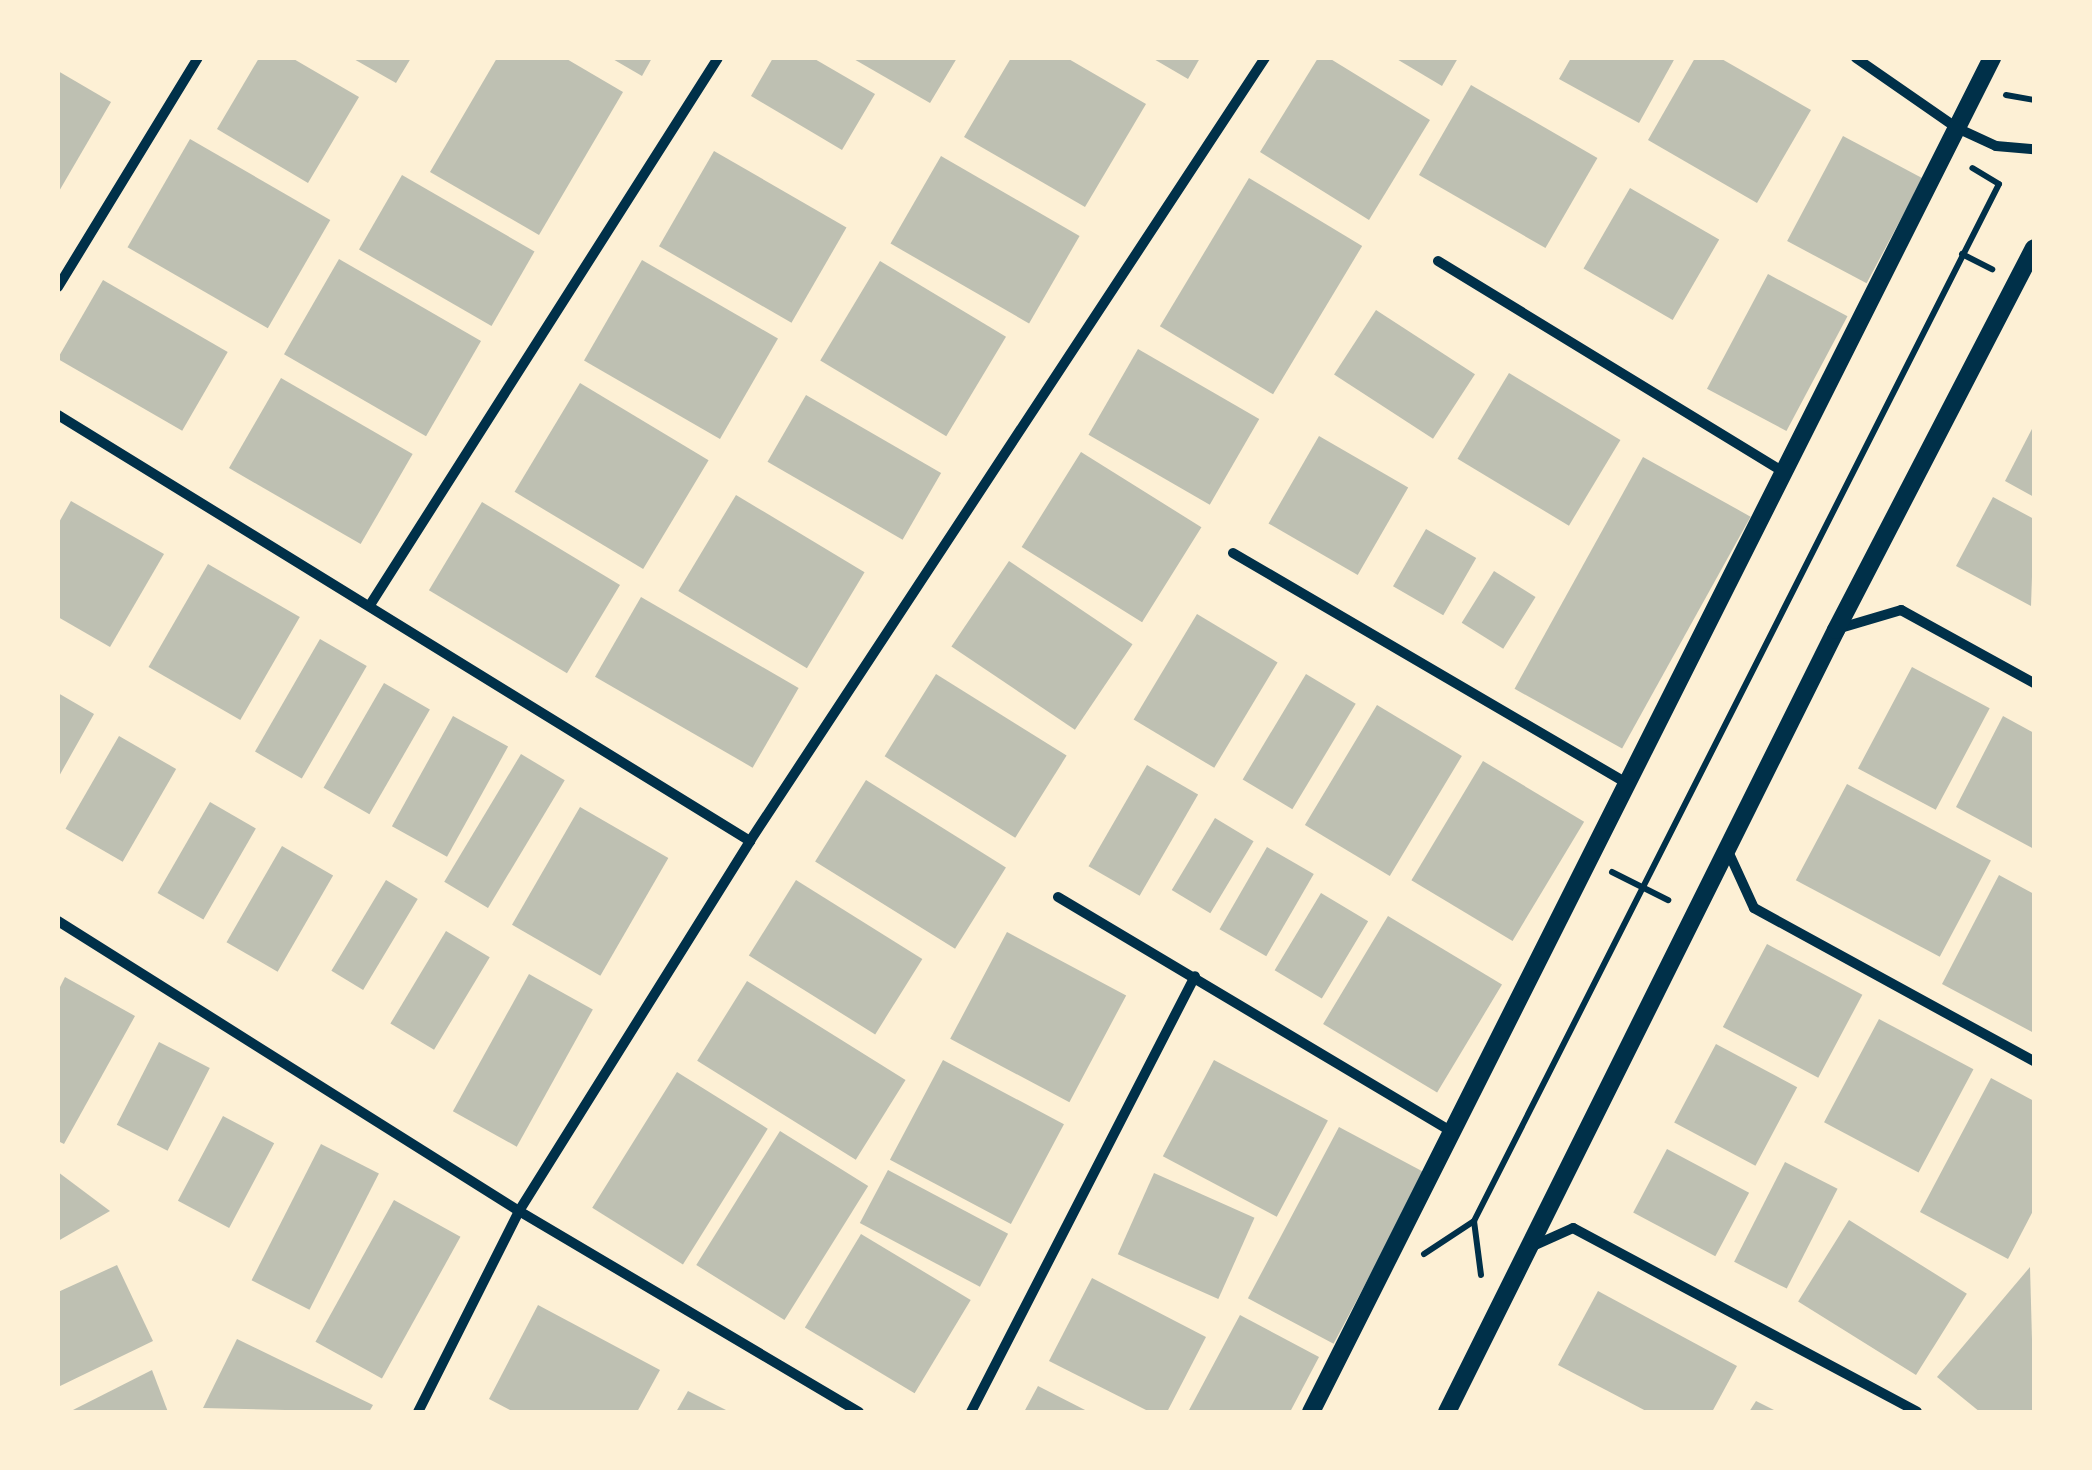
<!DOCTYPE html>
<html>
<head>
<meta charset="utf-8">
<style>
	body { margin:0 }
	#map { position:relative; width:2092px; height:1470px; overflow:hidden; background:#fdf0d5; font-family:"Roboto Condensed",sans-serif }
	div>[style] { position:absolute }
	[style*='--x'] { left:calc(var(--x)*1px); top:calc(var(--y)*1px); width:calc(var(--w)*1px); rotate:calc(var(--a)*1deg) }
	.building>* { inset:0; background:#bec0b2; transform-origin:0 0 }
	.path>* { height:6px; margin:-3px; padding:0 3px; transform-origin:3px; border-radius:3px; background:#003049 }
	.minor>* { height:10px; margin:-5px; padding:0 5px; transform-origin:5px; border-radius:5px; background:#003049 }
	.tertiary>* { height:18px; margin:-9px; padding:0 9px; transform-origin:9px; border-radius:9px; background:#003049 }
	span { translate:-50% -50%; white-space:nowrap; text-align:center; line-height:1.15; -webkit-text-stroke:9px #fdf0d5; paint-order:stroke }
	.frame { position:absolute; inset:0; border:60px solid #fdf0d5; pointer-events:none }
</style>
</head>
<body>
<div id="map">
	<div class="building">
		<div style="clip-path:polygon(259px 58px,292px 58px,359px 97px,308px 183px,217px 129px)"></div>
		<div style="clip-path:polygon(352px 58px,411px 58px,396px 83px)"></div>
		<div style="clip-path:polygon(497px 58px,565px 58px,623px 92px,539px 235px,430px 172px)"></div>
		<div style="clip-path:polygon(611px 58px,652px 58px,642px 76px)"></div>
		<div style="clip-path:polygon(773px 58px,813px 58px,875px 94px,842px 150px,751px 96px)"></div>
		<div style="clip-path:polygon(852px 58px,957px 58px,930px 103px)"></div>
		<div style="clip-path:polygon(1011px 58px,1067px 58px,1146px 104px,1085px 207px,964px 137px)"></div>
		<div style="clip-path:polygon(1152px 58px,1200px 58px,1188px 79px)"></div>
		<div style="clip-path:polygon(1318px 58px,1329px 58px,1430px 120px,1369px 220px,1260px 152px)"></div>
		<div style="clip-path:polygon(1395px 58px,1458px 58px,1442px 86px)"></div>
		<div style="clip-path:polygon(1571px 58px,1675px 58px,1639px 123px,1559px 79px)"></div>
		<div style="clip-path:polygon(1695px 58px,1720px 58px,1811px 110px,1757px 203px,1648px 140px)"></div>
		<div style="clip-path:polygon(58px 71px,111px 102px,58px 193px)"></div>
		<div style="left:1471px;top:85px;width:146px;height:104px;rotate:30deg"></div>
		<div style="left:1843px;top:136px;width:90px;height:119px;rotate:28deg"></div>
		<div style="left:190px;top:139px;width:162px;height:125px;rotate:30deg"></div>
		<div style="left:714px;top:151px;width:153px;height:110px;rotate:30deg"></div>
		<div style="left:941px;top:156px;width:160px;height:101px;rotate:30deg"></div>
		<div style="left:402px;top:175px;width:153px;height:86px;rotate:30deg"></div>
		<div style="left:1249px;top:178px;width:132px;height:173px;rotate:31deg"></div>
		<div style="left:1630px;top:188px;width:103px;height:93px;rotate:30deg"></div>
		<div style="left:339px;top:259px;width:164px;height:110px;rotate:30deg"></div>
		<div style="left:642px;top:260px;width:157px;height:116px;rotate:30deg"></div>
		<div style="left:880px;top:261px;width:147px;height:116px;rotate:31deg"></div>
		<div style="left:1768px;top:274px;width:90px;height:130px;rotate:28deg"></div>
		<div style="left:103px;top:280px;width:144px;height:91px;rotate:30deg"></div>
		<div style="left:1376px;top:310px;width:118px;height:77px;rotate:33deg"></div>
		<div style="left:1138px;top:349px;width:140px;height:99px;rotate:30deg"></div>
		<div style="left:1509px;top:373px;width:130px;height:100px;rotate:31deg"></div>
		<div style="left:281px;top:378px;width:152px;height:104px;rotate:30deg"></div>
		<div style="left:580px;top:383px;width:150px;height:127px;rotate:31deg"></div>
		<div style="left:806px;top:395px;width:156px;height:77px;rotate:30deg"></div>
		<div style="clip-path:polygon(2034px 425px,2034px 497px,2005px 481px)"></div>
		<div style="left:1319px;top:436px;width:103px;height:101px;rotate:30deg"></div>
		<div style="left:1081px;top:452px;width:142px;height:112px;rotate:32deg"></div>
		<div style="left:1643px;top:457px;width:123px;height:265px;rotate:29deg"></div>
		<div style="left:736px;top:495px;width:150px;height:112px;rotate:31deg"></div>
		<div style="clip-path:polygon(1993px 497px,2034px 519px,2031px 606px,1956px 566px)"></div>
		<div style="clip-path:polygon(71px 501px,164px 554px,110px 647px,58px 617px,58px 524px)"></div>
		<div style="left:482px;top:502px;width:161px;height:103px;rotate:31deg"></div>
		<div style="left:1426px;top:529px;width:58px;height:66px;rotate:30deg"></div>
		<div style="left:1009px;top:561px;width:149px;height:103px;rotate:34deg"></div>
		<div style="left:208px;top:564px;width:106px;height:119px;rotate:30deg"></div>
		<div style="left:1494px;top:571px;width:49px;height:61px;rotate:32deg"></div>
		<div style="left:641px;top:597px;width:182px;height:92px;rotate:30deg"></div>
		<div style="left:1197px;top:614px;width:94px;height:123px;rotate:31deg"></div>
		<div style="left:320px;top:639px;width:54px;height:130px;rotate:30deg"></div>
		<div style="left:1912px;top:667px;width:88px;height:115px;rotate:28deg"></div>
		<div style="left:936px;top:674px;width:154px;height:97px;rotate:32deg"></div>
		<div style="left:1306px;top:674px;width:58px;height:123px;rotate:31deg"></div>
		<div style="left:384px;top:683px;width:53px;height:121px;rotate:30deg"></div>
		<div style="clip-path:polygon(58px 693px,94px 714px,58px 778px)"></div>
		<div style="left:1377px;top:705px;width:99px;height:140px;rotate:31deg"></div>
		<div style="left:453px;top:716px;width:63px;height:126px;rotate:29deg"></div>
		<div style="clip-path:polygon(2003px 716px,2034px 733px,2034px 849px,1956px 807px)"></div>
		<div style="left:119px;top:736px;width:66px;height:107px;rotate:30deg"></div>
		<div style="left:521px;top:754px;width:51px;height:149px;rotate:31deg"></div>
		<div style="left:1483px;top:761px;width:118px;height:139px;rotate:31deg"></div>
		<div style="left:1147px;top:765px;width:59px;height:117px;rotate:30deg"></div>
		<div style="left:866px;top:780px;width:165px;height:96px;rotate:32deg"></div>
		<div style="left:1847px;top:784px;width:163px;height:109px;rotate:28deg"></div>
		<div style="left:210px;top:802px;width:53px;height:105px;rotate:30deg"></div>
		<div style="left:580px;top:807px;width:102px;height:136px;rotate:30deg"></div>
		<div style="left:1215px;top:818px;width:45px;height:84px;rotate:31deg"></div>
		<div style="left:282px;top:846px;width:59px;height:111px;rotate:30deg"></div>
		<div style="left:1267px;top:847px;width:54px;height:95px;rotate:30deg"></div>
		<div style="clip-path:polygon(1999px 875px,2034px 894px,2034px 1033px,1942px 984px)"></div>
		<div style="left:386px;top:880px;width:37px;height:106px;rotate:31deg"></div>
		<div style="left:796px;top:880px;width:149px;height:89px;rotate:32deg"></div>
		<div style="left:1321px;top:893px;width:55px;height:90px;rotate:31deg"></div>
		<div style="left:1388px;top:916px;width:133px;height:126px;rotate:31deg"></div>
		<div style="left:446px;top:931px;width:51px;height:108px;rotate:31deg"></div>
		<div style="left:1007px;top:932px;width:135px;height:121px;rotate:28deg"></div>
		<div style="left:1767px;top:944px;width:108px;height:94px;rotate:28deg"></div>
		<div style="left:529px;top:974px;width:73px;height:157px;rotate:29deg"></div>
		<div style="clip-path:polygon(65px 977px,135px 1016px,64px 1144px,58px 1141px,58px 991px)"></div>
		<div style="left:747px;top:981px;width:187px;height:94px;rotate:32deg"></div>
		<div style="left:1879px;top:1019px;width:107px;height:117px;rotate:28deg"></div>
		<div style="left:159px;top:1042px;width:57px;height:93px;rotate:27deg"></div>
		<div style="left:1716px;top:1044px;width:92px;height:89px;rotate:28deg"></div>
		<div style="left:943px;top:1060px;width:137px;height:113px;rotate:28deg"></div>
		<div style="left:1214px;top:1060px;width:129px;height:109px;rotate:28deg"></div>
		<div style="left:677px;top:1072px;width:107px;height:160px;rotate:32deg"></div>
		<div style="clip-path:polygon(1991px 1078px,2034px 1101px,2034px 1209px,2008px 1259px,1920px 1212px)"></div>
		<div style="left:223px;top:1116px;width:58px;height:96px;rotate:28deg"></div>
		<div style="left:1339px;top:1127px;width:97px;height:194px;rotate:28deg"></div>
		<div style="left:780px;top:1131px;width:104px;height:158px;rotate:32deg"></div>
		<div style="left:321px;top:1144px;width:65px;height:153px;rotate:27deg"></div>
		<div style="left:1667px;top:1149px;width:93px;height:72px;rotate:28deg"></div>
		<div style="left:1785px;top:1162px;width:59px;height:112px;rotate:27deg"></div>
		<div style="left:888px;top:1170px;width:136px;height:60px;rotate:28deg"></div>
		<div style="clip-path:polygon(58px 1172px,110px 1211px,58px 1241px)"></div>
		<div style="left:1154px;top:1173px;width:110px;height:89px;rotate:24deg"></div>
		<div style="left:394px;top:1200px;width:76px;height:162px;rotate:29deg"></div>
		<div style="left:1849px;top:1220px;width:139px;height:96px;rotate:32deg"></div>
		<div style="left:861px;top:1234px;width:128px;height:109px;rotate:31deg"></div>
		<div style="clip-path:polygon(117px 1265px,153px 1341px,58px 1387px,58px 1292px)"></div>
		<div style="clip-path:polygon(2030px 1267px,2034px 1412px,1980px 1412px,1937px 1377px)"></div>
		<div style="clip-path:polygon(1092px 1278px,1206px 1337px,1167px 1412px,1150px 1412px,1049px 1361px)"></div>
		<div style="clip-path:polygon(1598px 1291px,1737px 1366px,1712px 1412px,1648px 1412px,1558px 1365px)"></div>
		<div style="clip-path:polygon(538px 1305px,660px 1370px,637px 1412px,514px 1412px,489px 1399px)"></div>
		<div style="clip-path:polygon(1240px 1315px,1319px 1357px,1290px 1412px,1188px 1412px)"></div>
		<div style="clip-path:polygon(237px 1339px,373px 1405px,369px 1412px,203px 1408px)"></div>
		<div style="clip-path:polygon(152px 1370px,168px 1412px,69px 1412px)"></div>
		<div style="clip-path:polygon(1038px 1386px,1089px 1412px,1024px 1412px)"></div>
		<div style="clip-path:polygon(688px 1391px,730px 1412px,676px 1412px)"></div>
		<div style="clip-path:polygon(1756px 1401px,1778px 1412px,1749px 1412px)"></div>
	</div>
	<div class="path">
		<div style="--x:2006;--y:95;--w:28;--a:10"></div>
		<div style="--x:1962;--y:254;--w:34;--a:27"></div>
		<div style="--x:1612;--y:872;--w:63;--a:26.6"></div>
		<div style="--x:1424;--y:1254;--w:60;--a:-33.4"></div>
		<div style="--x:1481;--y:1275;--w:54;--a:-97.4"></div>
		<div style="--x:1474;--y:1221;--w:1162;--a:-63.15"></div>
		<div style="--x:1999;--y:184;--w:31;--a:-149"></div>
	</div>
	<div class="minor">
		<div style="--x:1856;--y:58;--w:123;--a:34.7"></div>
		<div style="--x:1957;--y:128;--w:43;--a:24.8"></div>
		<div style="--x:1996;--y:146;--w:38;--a:5"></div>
		<div style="--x:1438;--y:261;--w:403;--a:31.4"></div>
		<div style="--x:58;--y:287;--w:268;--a:-58.6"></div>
		<div style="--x:58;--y:415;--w:813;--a:31.62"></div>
		<div style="--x:1233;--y:553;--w:456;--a:30.3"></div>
		<div style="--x:370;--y:605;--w:648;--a:-57.54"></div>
		<div style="--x:1837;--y:629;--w:67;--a:-16.5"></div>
		<div style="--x:1901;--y:610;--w:152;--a:28.8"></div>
		<div style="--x:1727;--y:849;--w:65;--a:65.4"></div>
		<div style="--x:1754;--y:908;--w:319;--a:28.7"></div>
		<div style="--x:1058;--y:897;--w:459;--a:30.8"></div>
		<div style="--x:58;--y:921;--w:545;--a:32.17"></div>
		<div style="--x:519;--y:1211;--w:395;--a:30.6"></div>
		<div style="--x:1533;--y:1246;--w:44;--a:-24.2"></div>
		<div style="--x:1573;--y:1228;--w:390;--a:28.1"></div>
		<div style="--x:418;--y:1412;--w:225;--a:-63.3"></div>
		<div style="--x:519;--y:1211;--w:436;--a:-58"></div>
		<div style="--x:750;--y:841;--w:937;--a:-56.67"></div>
		<div style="--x:971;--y:1412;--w:490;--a:-62.8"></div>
	</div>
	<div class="tertiary">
		<div style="--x:1311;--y:1412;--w:1516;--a:-63.3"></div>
		<div style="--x:1447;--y:1412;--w:873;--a:-63.55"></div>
		<div style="--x:1836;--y:630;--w:430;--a:-62.6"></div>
	</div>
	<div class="frame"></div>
</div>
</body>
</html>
